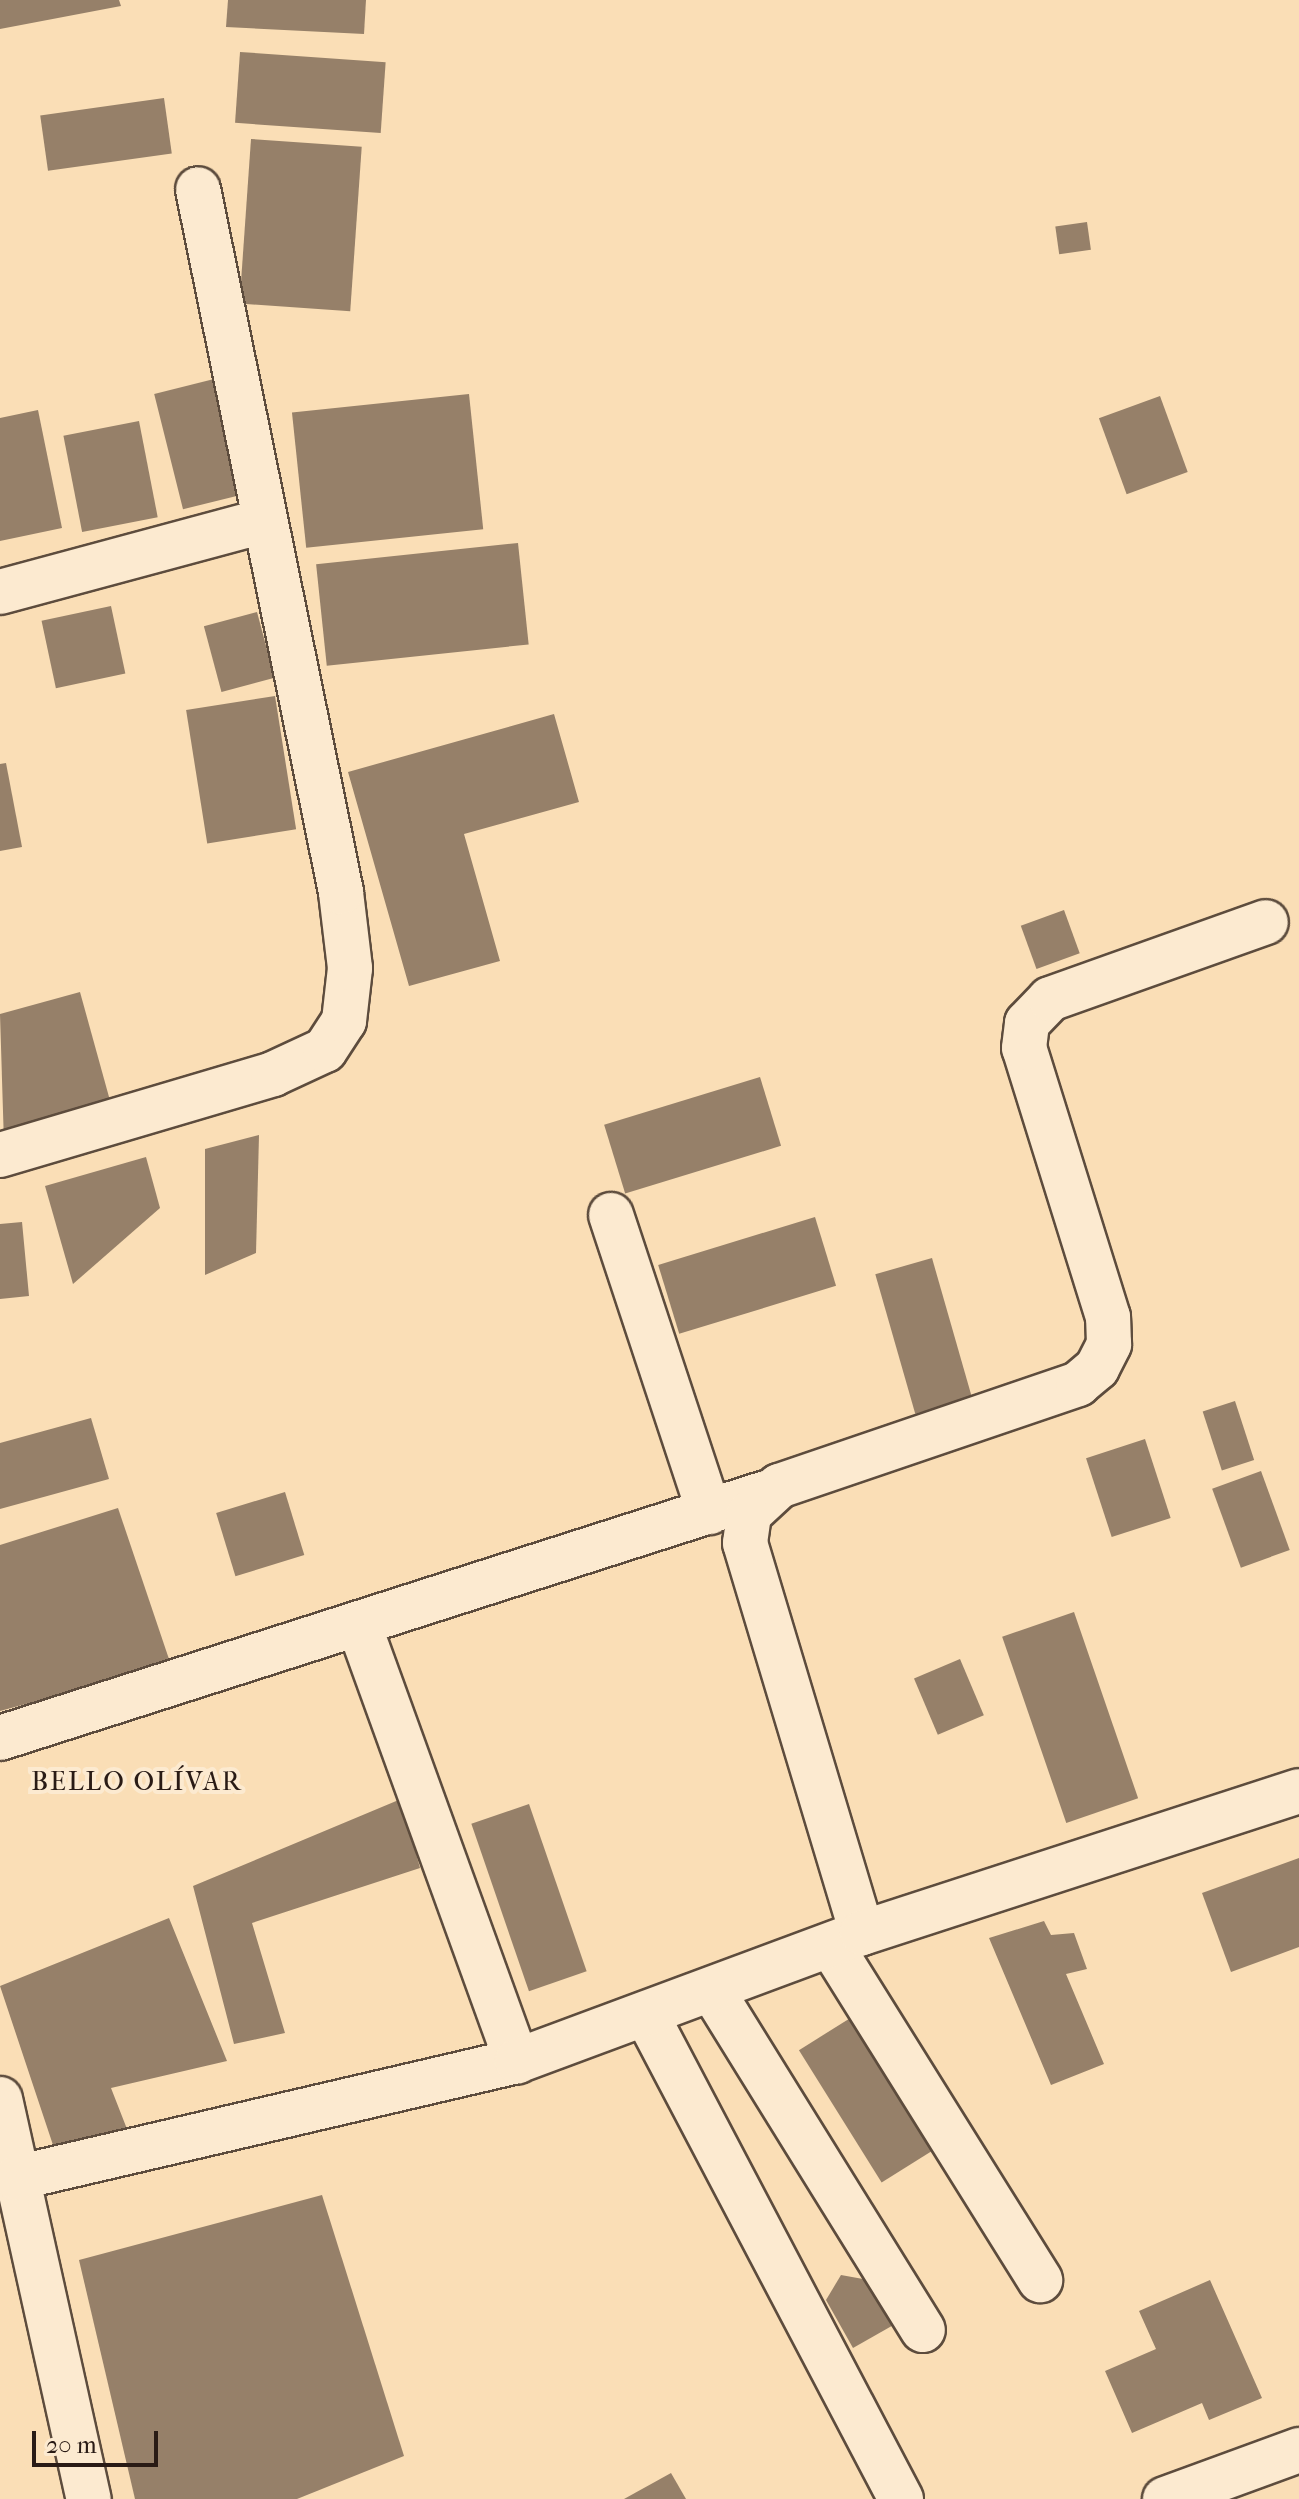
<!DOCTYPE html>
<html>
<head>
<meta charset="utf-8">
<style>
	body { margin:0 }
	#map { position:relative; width:1299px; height:2499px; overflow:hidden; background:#fadeb6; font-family:"IM FELL French Canon",serif }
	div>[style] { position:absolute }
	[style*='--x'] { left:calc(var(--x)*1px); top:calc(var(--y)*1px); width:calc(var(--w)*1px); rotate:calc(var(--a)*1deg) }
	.building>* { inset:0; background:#968069; transform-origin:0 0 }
	.roads { filter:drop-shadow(2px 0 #5d4c3d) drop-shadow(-2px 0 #5d4c3d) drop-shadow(0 2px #5d4c3d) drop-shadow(0 -2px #5d4c3d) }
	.minor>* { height:44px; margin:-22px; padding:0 22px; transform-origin:22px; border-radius:22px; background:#fcead0 }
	span { translate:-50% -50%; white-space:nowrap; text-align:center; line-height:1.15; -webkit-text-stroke:8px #fcead0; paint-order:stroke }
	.neighbourhood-label { font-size:26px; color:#291b15; letter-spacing:2px }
	.scale { position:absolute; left:32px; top:2431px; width:126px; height:36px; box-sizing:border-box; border:4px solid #291b15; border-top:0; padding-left:10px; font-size:24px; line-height:28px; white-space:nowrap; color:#291b15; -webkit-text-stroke:6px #fcead0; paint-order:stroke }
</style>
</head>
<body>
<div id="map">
	<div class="building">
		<div style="clip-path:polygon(0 0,119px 0,121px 6px,0 29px)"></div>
		<div style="clip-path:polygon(228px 0,366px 0,364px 34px,226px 27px)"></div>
		<div style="left:240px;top:52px;width:146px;height:71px;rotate:4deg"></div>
		<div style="left:164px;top:98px;width:56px;height:125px;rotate:82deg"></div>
		<div style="left:251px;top:139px;width:111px;height:165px;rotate:4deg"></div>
		<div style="left:1087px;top:222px;width:28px;height:32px;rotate:82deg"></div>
		<div style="left:226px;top:376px;width:119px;height:74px;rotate:76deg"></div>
		<div style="left:469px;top:394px;width:136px;height:178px;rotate:84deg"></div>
		<div style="left:1160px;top:396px;width:81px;height:65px;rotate:70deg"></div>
		<div style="clip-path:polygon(38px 410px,62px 528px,0 541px,0 418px)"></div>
		<div style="left:139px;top:421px;width:98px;height:77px;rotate:79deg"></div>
		<div style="left:518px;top:543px;width:102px;height:203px;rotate:84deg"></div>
		<div style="left:111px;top:606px;width:69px;height:71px;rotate:78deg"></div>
		<div style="left:257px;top:612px;width:68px;height:55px;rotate:75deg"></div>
		<div style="left:275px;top:696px;width:135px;height:90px;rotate:81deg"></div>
		<div style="clip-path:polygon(554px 714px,579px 802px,464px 834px,500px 961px,409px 986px,348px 772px)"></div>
		<div style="clip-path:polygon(6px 763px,22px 847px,0 851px,0 764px)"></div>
		<div style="left:1064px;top:910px;width:46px;height:46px;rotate:70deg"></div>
		<div style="clip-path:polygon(80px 992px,114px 1115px,4px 1144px,0 1014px)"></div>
		<div style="left:760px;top:1077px;width:72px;height:163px;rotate:73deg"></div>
		<div style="clip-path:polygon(259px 1135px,256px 1253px,205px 1275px,205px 1149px)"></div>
		<div style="clip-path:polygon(146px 1157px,160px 1208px,73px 1284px,45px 1186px)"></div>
		<div style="left:815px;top:1217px;width:72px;height:164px;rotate:73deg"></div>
		<div style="clip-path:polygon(22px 1222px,29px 1296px,0 1299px,0 1224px)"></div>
		<div style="left:932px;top:1258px;width:145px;height:59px;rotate:74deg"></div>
		<div style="left:1235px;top:1401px;width:62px;height:34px;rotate:72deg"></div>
		<div style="clip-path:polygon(91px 1418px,109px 1479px,0 1509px,0 1443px)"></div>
		<div style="left:1145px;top:1439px;width:83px;height:62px;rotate:72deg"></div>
		<div style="left:1261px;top:1471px;width:84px;height:52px;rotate:70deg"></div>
		<div style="left:285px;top:1492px;width:66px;height:72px;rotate:73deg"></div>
		<div style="clip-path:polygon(118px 1508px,171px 1665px,0 1711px,0 1545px)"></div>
		<div style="left:1074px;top:1612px;width:197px;height:76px;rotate:71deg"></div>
		<div style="left:960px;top:1659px;width:61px;height:50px;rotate:67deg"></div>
		<div style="clip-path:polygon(401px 1799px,420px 1868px,252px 1923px,285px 2033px,234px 2044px,193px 1886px)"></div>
		<div style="left:529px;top:1804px;width:177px;height:61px;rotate:71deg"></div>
		<div style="clip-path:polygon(1299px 1858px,1299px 1947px,1231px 1972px,1202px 1893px)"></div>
		<div style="clip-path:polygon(169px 1918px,227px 2061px,111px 2088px,127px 2129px,53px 2145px,0 1986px)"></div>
		<div style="clip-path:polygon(1044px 1921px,1051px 1935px,1074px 1933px,1087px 1969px,1066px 1974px,1104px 2064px,1051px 2085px,989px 1938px)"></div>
		<div style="left:860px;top:2012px;width:156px;height:72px;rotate:58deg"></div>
		<div style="clip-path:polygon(322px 2195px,404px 2456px,297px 2499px,135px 2499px,79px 2260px)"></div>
		<div style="clip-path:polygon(841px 2275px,874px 2281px,897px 2323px,853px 2348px,826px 2300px)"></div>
		<div style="clip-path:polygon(1210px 2280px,1262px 2398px,1209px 2420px,1202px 2403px,1132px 2433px,1105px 2371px,1156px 2349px,1139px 2311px)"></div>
		<div style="clip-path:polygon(671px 2473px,686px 2499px,624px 2499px)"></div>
	</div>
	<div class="roads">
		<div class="minor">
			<div style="--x:0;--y:592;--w:272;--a:-15.1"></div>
			<div style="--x:0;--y:1155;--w:285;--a:-16.5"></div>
			<div style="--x:273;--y:1074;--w:57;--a:-24.8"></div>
			<div style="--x:325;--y:1050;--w:35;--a:-57"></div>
			<div style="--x:344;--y:1021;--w:53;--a:-83.5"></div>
			<div style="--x:350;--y:968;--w:77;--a:-96.8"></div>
			<div style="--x:341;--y:892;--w:717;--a:-101.5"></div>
			<div style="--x:611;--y:1215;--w:313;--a:71.7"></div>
			<div style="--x:360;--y:1628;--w:461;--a:70.1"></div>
			<div style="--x:0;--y:1738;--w:804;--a:-17.74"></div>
			<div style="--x:862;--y:1933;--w:407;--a:-106.7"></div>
			<div style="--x:745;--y:1543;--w:29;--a:-82"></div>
			<div style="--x:749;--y:1514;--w:41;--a:-43"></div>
			<div style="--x:779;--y:1486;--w:316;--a:-18.8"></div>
			<div style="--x:1078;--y:1384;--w:25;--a:-40"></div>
			<div style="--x:1097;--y:1368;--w:27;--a:-63"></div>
			<div style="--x:1109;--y:1344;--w:27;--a:-92"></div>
			<div style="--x:1108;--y:1317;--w:282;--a:-107.3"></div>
			<div style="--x:1024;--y:1048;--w:25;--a:-83"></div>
			<div style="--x:1027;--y:1023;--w:33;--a:-46"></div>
			<div style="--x:1050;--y:999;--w:229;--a:-19.6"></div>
			<div style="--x:832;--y:1947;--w:393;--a:58"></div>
			<div style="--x:712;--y:1990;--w:400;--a:58.2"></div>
			<div style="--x:646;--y:2014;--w:548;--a:62.27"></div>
			<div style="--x:0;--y:2099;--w:410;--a:77.5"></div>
			<div style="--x:16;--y:2178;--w:514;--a:-13.14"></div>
			<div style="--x:517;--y:2061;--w:368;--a:-20.4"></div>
			<div style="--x:862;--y:1933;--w:459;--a:-18"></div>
			<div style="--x:1165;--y:2499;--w:143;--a:-20.1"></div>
		</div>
	</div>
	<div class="neighbourhood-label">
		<span style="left:137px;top:1782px">BELLO OLÍVAR</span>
	</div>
	<div class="scale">20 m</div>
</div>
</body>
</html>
